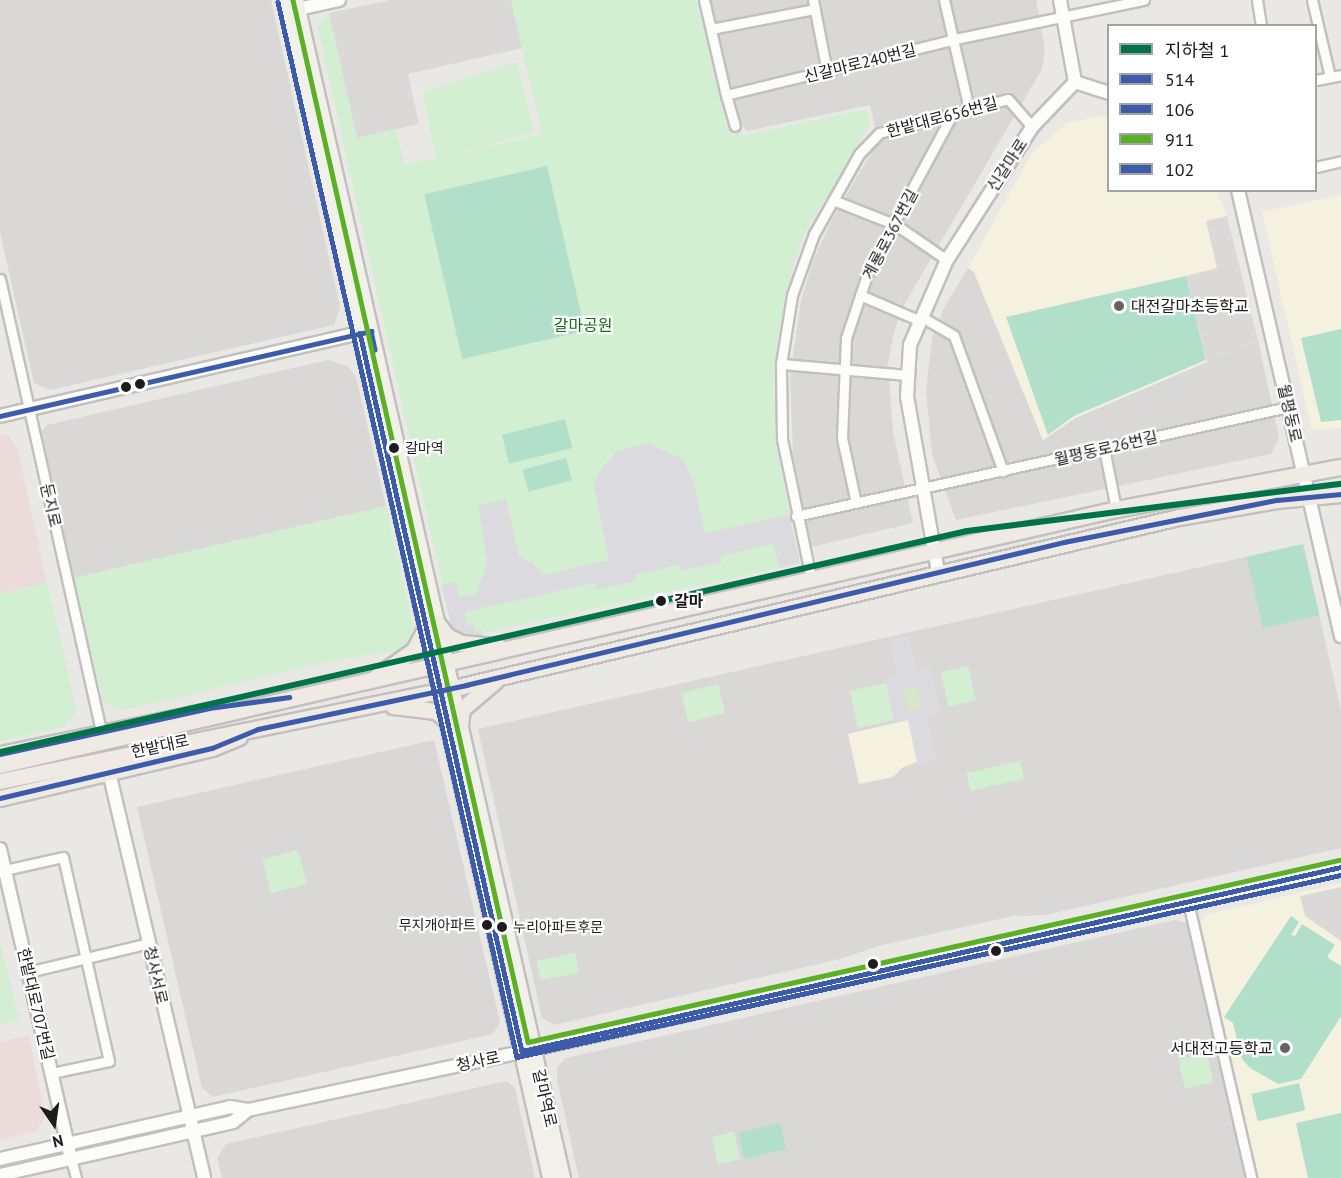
<!DOCTYPE html>
<html>
<head>
<meta charset="utf-8">
<style>
	body { margin:0 }
	#map { position:relative; width:1341px; height:1178px; overflow:hidden; background:#eae8e5; font-family:"PT Sans","Noto Sans KR",sans-serif }
	div>[style] { position:absolute }
	[style*='--x'] { left:calc(var(--x)*1px); top:calc(var(--y)*1px); width:calc(var(--w)*1px); rotate:calc(var(--a)*1deg) }
	.residential>* { inset:0; background:#d9d8d6 }
	.commercial>* { inset:0; background:#ecdbdb }
	.education>* { inset:0; background:#f4f2df }
	.grass>* { inset:0; background:#d8e6c5; transform-origin:0 0 }
	.park>* { inset:0; background:#d3efd1; transform-origin:0 0 }
	.pitch>* { inset:0; background:#b1dfc9; transform-origin:0 0 }
	.parking>* { inset:0; background:#dad9d8 }
	.plaza>* { inset:0; background:#dbdbdf }
	.roads { filter:drop-shadow(2px 0 #c1c0bf) drop-shadow(-2px 0 #c1c0bf) drop-shadow(0 2px #c1c0bf) drop-shadow(0 -2px #c1c0bf) }
	.minor>* { height:9px; margin:-4.5px; padding:0 4.5px; transform-origin:4.5px; border-radius:4.5px; background:#fcfcfb }
	.tertiary>* { height:12px; margin:-6px; padding:0 6px; transform-origin:6px; border-radius:6px; background:#fcfcfb }
	.secondary>* { height:14px; margin:-7px; padding:0 7px; transform-origin:7px; border-radius:7px; background:#f2f1e9 }
	.primary>* { height:15px; margin:-7.5px; padding:0 7.5px; transform-origin:7.5px; border-radius:7.5px; background:#efeae3 }
	.bus-1>* { height:4.5px; margin:-2.25px; padding:0 2.25px; transform-origin:2.25px; border-radius:2.25px; background:#3d5bab }
	.bus-2>* { height:4.5px; margin:-2.25px; padding:0 2.25px; transform-origin:2.25px; border-radius:2.25px; background:#3d5bab }
	.bus-3>* { height:4.5px; margin:-2.25px; padding:0 2.25px; transform-origin:2.25px; border-radius:2.25px; background:#5bb025 }
	.bus-4>* { height:4.5px; margin:-2.25px; padding:0 2.25px; transform-origin:2.25px; border-radius:2.25px; background:#3d5bab }
	.metro-1>* { height:6px; margin:-3px; padding:0 3px; transform-origin:3px; border-radius:3px; background:#007448 }
	.dots>* { width:16px; height:16px; translate:-50% -50%; box-sizing:border-box; border:3px solid #fff; border-radius:50% }
	span { translate:-50% -50%; white-space:nowrap; text-align:center; line-height:1.15; -webkit-text-stroke:4.5px #fff; paint-order:stroke }
	.bus-label { font-size:14px; color:#1c1c1c }
	.left { translate:0 -50%; text-align:left }
	.right { translate:-100% -50%; text-align:right }
	.street-label { font-size:16px; color:#1c1c1c }
	.poi-label { font-size:16px; color:#1c1c1c }
	.park-label { font-size:16px; color:#117213 }
	.stop-label { font-size:16px; color:#1c1c1c; font-weight:700 }
	.legend { position:absolute; left:1107px; top:24px; width:210px; height:168px; box-sizing:border-box; background:#fff; border:2px solid #a4a4a4; margin:0; padding:8px 10px; list-style:none; font-size:18px; color:#1c1c1c }
	.legend li { display:flex; align-items:center; gap:12px; height:30px }
	.legend b { width:30px; border:2px solid #a4a4a4 }
	.north { position:absolute; left:24px; top:1094px; width:60px; height:60px; -webkit-text-stroke:4px #fff; paint-order:stroke; rotate:167deg; font-size:16px; font-weight:700; line-height:24px; text-align:center; color:#1c1c1c }
	.north::after { content:''; display:block; margin:auto; width:21px; height:27px; background:#1c1c1c; clip-path:polygon(50% 0,100% 100%,50% 72%,0 100%) }
</style>
</head>
<body>
<div id="map">
	<div class="residential">
		<div style="clip-path:polygon(0 0,271px 0,340px 307px,334px 325px,50px 390px,34px 383px,0 232px)"></div>
		<div style="clip-path:polygon(710px 0,1036px 0,1045px 49px,1042px 69px,901px 310px,894px 333px,888px 363px,893px 432px,913px 523px,811px 547px,793px 454px,790px 377px,801px 301px,812px 263px,833px 218px,871px 153px,875px 127px,870px 105px,747px 131px,737px 120px)"></div>
		<div style="clip-path:polygon(968px 268px,974px 272px,1043px 440px,1075px 418px,1258px 340px,1279px 438px,1271px 454px,956px 520px,932px 454px,926px 392px,932px 338px,945px 306px)"></div>
		<div style="clip-path:polygon(328px 360px,349px 367px,356px 377px,386px 506px,74px 578px,42px 442px,41px 432px,47px 425px)"></div>
		<div style="clip-path:polygon(1303px 544px,1341px 711px,1341px 848px,1045px 915px,1013px 916px,878px 946px,840px 959px,554px 1025px,542px 1018px,478px 729px)"></div>
		<div style="clip-path:polygon(434px 740px,500px 1022px,493px 1034px,213px 1097px,202px 1088px,137px 807px)"></div>
		<div style="clip-path:polygon(1175px 920px,1189px 924px,1245px 1178px,579px 1178px,557px 1080px,557px 1067px,566px 1058px)"></div>
		<div style="clip-path:polygon(506px 1081px,515px 1088px,535px 1178px,222px 1178px,217px 1158px,226px 1144px)"></div>
	</div>
	<div class="commercial">
		<div style="clip-path:polygon(0 434px,9px 436px,18px 451px,47px 583px,0 594px)"></div>
		<div style="clip-path:polygon(29px 1035px,45px 1118px,36px 1131px,0 1140px,0 1042px)"></div>
	</div>
	<div class="education">
		<div style="clip-path:polygon(1098px 116px,1108px 118px,1108px 190px,1217px 191px,1227px 216px,1258px 340px,1075px 418px,1043px 440px,974px 272px,968px 268px,1032px 153px,1066px 124px)"></div>
		<div style="clip-path:polygon(1341px 195px,1341px 428px,1312px 430px,1262px 212px)"></div>
		<div style="clip-path:polygon(908px 720px,917px 762px,902px 768px,893px 777px,859px 784px,848px 734px)"></div>
		<div style="clip-path:polygon(1341px 883px,1341px 1178px,1259px 1178px,1201px 923px,1206px 915px)"></div>
	</div>
	<div class="grass">
		<div style="left:917px;top:687px;width:22px;height:14px;rotate:77deg"></div>
	</div>
	<div class="park">
		<div style="clip-path:polygon(511px 0,697px 0,726px 124px,732px 132px,746px 135px,866px 109px,870px 124px,802px 238px,788px 285px,778px 339px,774px 389px,776px 445px,800px 563px,469px 636px,452px 628px,317px 25px,329px 13px,357px 138px,396px 129px,405px 165px,436px 158px,423px 92px,517px 62px,534px 132px,458px 153px,542px 134px)"></div>
		<div style="clip-path:polygon(386px 506px,414px 629px,409px 645px,398px 651px,340px 659px,133px 708px,117px 709px,103px 702px,74px 578px)"></div>
		<div style="clip-path:polygon(47px 583px,77px 711px,64px 727px,0 741px,0 594px)"></div>
		<div style="left:968px;top:666px;width:35px;height:28px;rotate:77deg"></div>
		<div style="left:886px;top:683px;width:38px;height:37px;rotate:78deg"></div>
		<div style="left:718px;top:684px;width:30px;height:38px;rotate:76deg"></div>
		<div style="left:1020px;top:761px;width:18px;height:55px;rotate:77deg"></div>
		<div style="left:298px;top:850px;width:35px;height:37px;rotate:75deg"></div>
		<div style="clip-path:polygon(0 942px,19px 1020px,0 1024px)"></div>
		<div style="left:575px;top:953px;width:20px;height:39px;rotate:79deg"></div>
		<div style="left:1207px;top:1054px;width:29px;height:29px;rotate:78deg"></div>
		<div style="left:734px;top:1132px;width:28px;height:23px;rotate:77deg"></div>
	</div>
	<div class="pitch">
		<div style="left:547px;top:166px;width:169px;height:126px;rotate:77deg"></div>
		<div style="clip-path:polygon(1186px 276px,1206px 360px,1074px 416px,1048px 435px,1006px 317px)"></div>
		<div style="clip-path:polygon(1341px 329px,1341px 420px,1321px 422px,1301px 338px)"></div>
		<div style="left:565px;top:419px;width:30px;height:65px;rotate:76deg"></div>
		<div style="left:566px;top:458px;width:23px;height:45px;rotate:75deg"></div>
		<div style="left:1303px;top:544px;width:73px;height:58px;rotate:77deg"></div>
		<div style="clip-path:polygon(1291px 916px,1299px 922px,1291px 935px,1295px 936px,1302px 924px,1335px 945px,1327px 957px,1341px 966px,1341px 1016px,1301px 1079px,1278px 1084px,1250px 1068px,1242px 1059px,1233px 1023px,1224px 1017px)"></div>
		<div style="left:1299px;top:1083px;width:28px;height:49px;rotate:77deg"></div>
		<div style="clip-path:polygon(1341px 1113px,1341px 1178px,1308px 1178px,1296px 1123px)"></div>
		<div style="left:780px;top:1123px;width:27px;height:43px;rotate:77deg"></div>
	</div>
	<div class="parking">
		<div style="clip-path:polygon(390px 0,511px 0,522px 48px,408px 74px,419px 124px,357px 138px,329px 13px)"></div>
		<div style="clip-path:polygon(1227px 216px,1258px 340px,1207px 362px,1186px 276px,1217px 268px,1206px 221px)"></div>
		<div style="clip-path:polygon(1341px 887px,1341px 941px,1305px 916px,1300px 896px)"></div>
	</div>
	<div class="plaza">
		<div style="clip-path:polygon(647px 443px,683px 459px,693px 480px,705px 533px,789px 515px,800px 563px,780px 568px,773px 544px,721px 556px,721px 562px,680px 571px,678px 565px,635px 575px,636px 581px,597px 590px,595px 583px,465px 612px,468px 625px,474px 624px,475px 631px,481px 630px,482px 636px,469px 636px,452px 628px,441px 585px,456px 582px,459px 597px,476px 594px,487px 563px,478px 505px,506px 499px,519px 556px,533px 563px,543px 575px,609px 560px,594px 486px,597px 475px,616px 452px)"></div>
		<div style="clip-path:polygon(evenodd,909px 635px,917px 670px,931px 667px,941px 713px,927px 716px,937px 760px,918px 765px,908px 720px,895px 723px,885px 678px,897px 675px,889px 640px,909px 635px,917px 687px,922px 708px,908px 711px,904px 690px,917px 687px)"></div>
	</div>
	<div class="roads">
		<div class="minor">
			<div style="--x:704;--y:0;--w:98;--a:77"></div>
			<div style="--x:726;--y:95;--w:236;--a:-13.7"></div>
			<div style="--x:955;--y:39;--w:193;--a:-11.7"></div>
			<div style="--x:813;--y:0;--w:73;--a:79"></div>
			<div style="--x:944;--y:0;--w:112;--a:77.1"></div>
			<div style="--x:1257;--y:0;--w:26;--a:81"></div>
			<div style="--x:1312;--y:0;--w:79;--a:76.8"></div>
			<div style="--x:711;--y:29;--w:106;--a:-10.9"></div>
			<div style="--x:1316;--y:80;--w:25;--a:-11"></div>
			<div style="--x:726;--y:95;--w:32;--a:74"></div>
			<div style="--x:1316;--y:167;--w:26;--a:-13"></div>
			<div style="--x:833;--y:200;--w:68;--a:21.6"></div>
			<div style="--x:896;--y:225;--w:62;--a:34.5"></div>
			<div style="--x:0;--y:279;--w:462;--a:77.4"></div>
			<div style="--x:860;--y:295;--w:63;--a:23.3"></div>
			<div style="--x:920;--y:316;--w:39;--a:30"></div>
			<div style="--x:954;--y:336;--w:144;--a:70.1"></div>
			<div style="--x:781;--y:364;--w:125;--a:5"></div>
			<div style="--x:1104;--y:448;--w:62;--a:78.9"></div>
			<div style="--x:856;--y:503;--w:66;--a:-102.2"></div>
			<div style="--x:842;--y:438;--w:100;--a:-87.7"></div>
			<div style="--x:846;--y:338;--w:73;--a:-71.6"></div>
			<div style="--x:869;--y:269;--w:177;--a:-61.7"></div>
			<div style="--x:796;--y:516;--w:504;--a:-12.49"></div>
			<div style="--x:811;--y:578;--w:142;--a:-101.8"></div>
			<div style="--x:782;--y:439;--w:75;--a:-90.8"></div>
			<div style="--x:781;--y:364;--w:70;--a:-80.9"></div>
			<div style="--x:792;--y:295;--w:65;--a:-70.2"></div>
			<div style="--x:814;--y:234;--w:92;--a:-60.6"></div>
			<div style="--x:859;--y:154;--w:29;--a:-46"></div>
			<div style="--x:879;--y:133;--w:133;--a:-14.8"></div>
			<div style="--x:1008;--y:99;--w:37;--a:49"></div>
			<div style="--x:5;--y:870;--w:59;--a:-12.6"></div>
			<div style="--x:63;--y:857;--w:209;--a:77.3"></div>
			<div style="--x:109;--y:1061;--w:58;--a:168.1"></div>
			<div style="--x:1188;--y:902;--w:283;--a:77.1"></div>
			<div style="--x:28;--y:972;--w:124;--a:-13.5"></div>
			<div style="--x:71;--y:1159;--w:20;--a:75"></div>
		</div>
		<div class="tertiary">
			<div style="--x:1060;--y:0;--w:83;--a:79.6"></div>
			<div style="--x:298;--y:9;--w:42;--a:-12.4"></div>
			<div style="--x:1075;--y:82;--w:35;--a:18"></div>
			<div style="--x:1238;--y:190;--w:458;--a:77"></div>
			<div style="--x:0;--y:416;--w:369;--a:-13"></div>
			<div style="--x:938;--y:572;--w:178;--a:-100"></div>
			<div style="--x:907;--y:397;--w:52;--a:-86.7"></div>
			<div style="--x:910;--y:345;--w:93;--a:-66.5"></div>
			<div style="--x:947;--y:260;--w:158;--a:-57.4"></div>
			<div style="--x:1032;--y:127;--w:62;--a:-46.3"></div>
			<div style="--x:109;--y:772;--w:417;--a:76.8"></div>
			<div style="--x:0;--y:849;--w:318;--a:77.1"></div>
			<div style="--x:0;--y:1159;--w:236;--a:-12.7"></div>
			<div style="--x:230;--y:1107;--w:18;--a:9"></div>
			<div style="--x:248;--y:1110;--w:292;--a:-12"></div>
			<div style="--x:534;--y:1049;--w:827;--a:-12.71"></div>
			<div style="--x:0;--y:1175;--w:239;--a:-12.8"></div>
			<div style="--x:233;--y:1122;--w:19;--a:-39"></div>
		</div>
		<div class="secondary">
			<div style="--x:285;--y:0;--w:1207;--a:77.32"></div>
			<div style="--x:296;--y:0;--w:1208;--a:77.23"></div>
		</div>
		<div class="primary">
			<div style="--x:437;--y:623;--w:16;--a:52"></div>
			<div style="--x:447;--y:636;--w:16;--a:27"></div>
			<div style="--x:461;--y:643;--w:37;--a:5"></div>
			<div style="--x:377;--y:676;--w:45;--a:-35.1"></div>
			<div style="--x:414;--y:650;--w:27;--a:-62"></div>
			<div style="--x:393;--y:706;--w:43;--a:6.6"></div>
			<div style="--x:436;--y:711;--w:17;--a:40"></div>
			<div style="--x:460;--y:725;--w:16;--a:-83"></div>
			<div style="--x:462;--y:709;--w:43;--a:-40.3"></div>
			<div style="--x:0;--y:754;--w:231;--a:-11.7"></div>
			<div style="--x:0;--y:765;--w:1145;--a:-12.92"></div>
			<div style="--x:1116;--y:509;--w:229;--a:-10.6"></div>
			<div style="--x:0;--y:781;--w:476;--a:-11.6"></div>
			<div style="--x:466;--y:685;--w:733;--a:-13.26"></div>
			<div style="--x:1179;--y:517;--w:99;--a:-9.8"></div>
			<div style="--x:1277;--y:500;--w:64;--a:-5.4"></div>
			<div style="--x:0;--y:798;--w:218;--a:-13.3"></div>
			<div style="--x:212;--y:748;--w:29;--a:-22"></div>
		</div>
	</div>
	<div class="bus-1">
		<div style="--x:360;--y:333;--w:736;--a:77.29"></div>
		<div style="--x:522;--y:1051;--w:839;--a:-12.66"></div>
		<div style="--x:0;--y:416;--w:381;--a:-12.9"></div>
		<div style="--x:371;--y:331;--w:19;--a:78"></div>
	</div>
	<div class="bus-2">
		<div style="--x:278;--y:2;--w:1082;--a:77.24"></div>
		<div style="--x:517;--y:1057;--w:844;--a:-12.46"></div>
	</div>
	<div class="bus-3">
		<div style="--x:293;--y:0;--w:1068;--a:77.29"></div>
		<div style="--x:528;--y:1042;--w:831;--a:-12.65"></div>
	</div>
	<div class="bus-4">
		<div style="--x:0;--y:754;--w:214;--a:-12.4"></div>
		<div style="--x:209;--y:708;--w:81;--a:-7.8"></div>
		<div style="--x:0;--y:798;--w:218;--a:-13.3"></div>
		<div style="--x:212;--y:748;--w:50;--a:-22.4"></div>
		<div style="--x:258;--y:729;--w:213;--a:-11.9"></div>
		<div style="--x:466;--y:685;--w:615;--a:-13.45"></div>
		<div style="--x:1064;--y:542;--w:217;--a:-11.2"></div>
		<div style="--x:1277;--y:500;--w:64;--a:-5.4"></div>
	</div>
	<div class="metro-1">
		<div style="--x:0;--y:752;--w:992;--a:-12.87"></div>
		<div style="--x:967;--y:531;--w:377;--a:-7.2"></div>
	</div>
	<div class="dots">
		<div style="left:1119px;top:306px;background:#646362"></div>
		<div style="left:140px;top:384px;background:#1c1c1c"></div>
		<div style="left:126px;top:387px;background:#1c1c1c"></div>
		<div style="left:394px;top:448px;background:#1c1c1c"></div>
		<div style="left:661px;top:601px;background:#1c1c1c"></div>
		<div style="left:487px;top:925px;background:#1c1c1c"></div>
		<div style="left:502px;top:927px;background:#1c1c1c"></div>
		<div style="left:996px;top:951px;background:#1c1c1c"></div>
		<div style="left:873px;top:964px;background:#1c1c1c"></div>
		<div style="left:1285px;top:1048px;background:#646362"></div>
	</div>
	<div class="bus-label">
		<span class="left" style="left:405px;top:448px">갈마역</span>
		<span class="right" style="left:476px;top:925px">무지개아파트</span>
		<span class="left" style="left:513px;top:927px">누리아파트후문</span>
	</div>
	<div class="street-label">
		<span style="left:860px;top:63px;rotate:-14deg">신갈마로240번길</span>
		<span style="left:942px;top:117px;rotate:-15deg">한밭대로656번길</span>
		<span style="left:1007px;top:165px;rotate:-57deg">신갈마로</span>
		<span style="left:890px;top:234px;rotate:-62deg">계룡로367번길</span>
		<span style="left:1290px;top:413px;rotate:77deg">월평동로</span>
		<span style="left:1106px;top:448px;rotate:-13deg">월평동로26번길</span>
		<span style="left:51px;top:505px;rotate:77deg">둔지로</span>
		<span style="left:160px;top:746px;rotate:-12deg">한밭대로</span>
		<span style="left:156px;top:975px;rotate:77deg">청사서로</span>
		<span style="left:36px;top:1004px;rotate:77deg">한밭대로707번길</span>
		<span style="left:478px;top:1061px;rotate:-12deg">청사로</span>
		<span style="left:545px;top:1098px;rotate:77deg">갈마역로</span>
	</div>
	<div class="poi-label">
		<span class="left" style="left:1131px;top:306px">대전갈마초등학교</span>
		<span class="right" style="left:1273px;top:1048px">서대전고등학교</span>
	</div>
	<div class="park-label">
		<span style="left:583px;top:325px">갈마공원</span>
	</div>
	<div class="stop-label">
		<span class="left" style="left:674px;top:601px">갈마</span>
	</div>
	<ul class="legend">
	<li><b style="height:8px;background:#007448"></b>지하철 1</li>
	<li><b style="height:8px;background:#3d5bab"></b>514</li>
	<li><b style="height:8px;background:#3d5bab"></b>106</li>
	<li><b style="height:8px;background:#5bb025"></b>911</li>
	<li><b style="height:8px;background:#3d5bab"></b>102</li>
	</ul>
	<div class="north">N</div>
</div>
</body>
</html>
